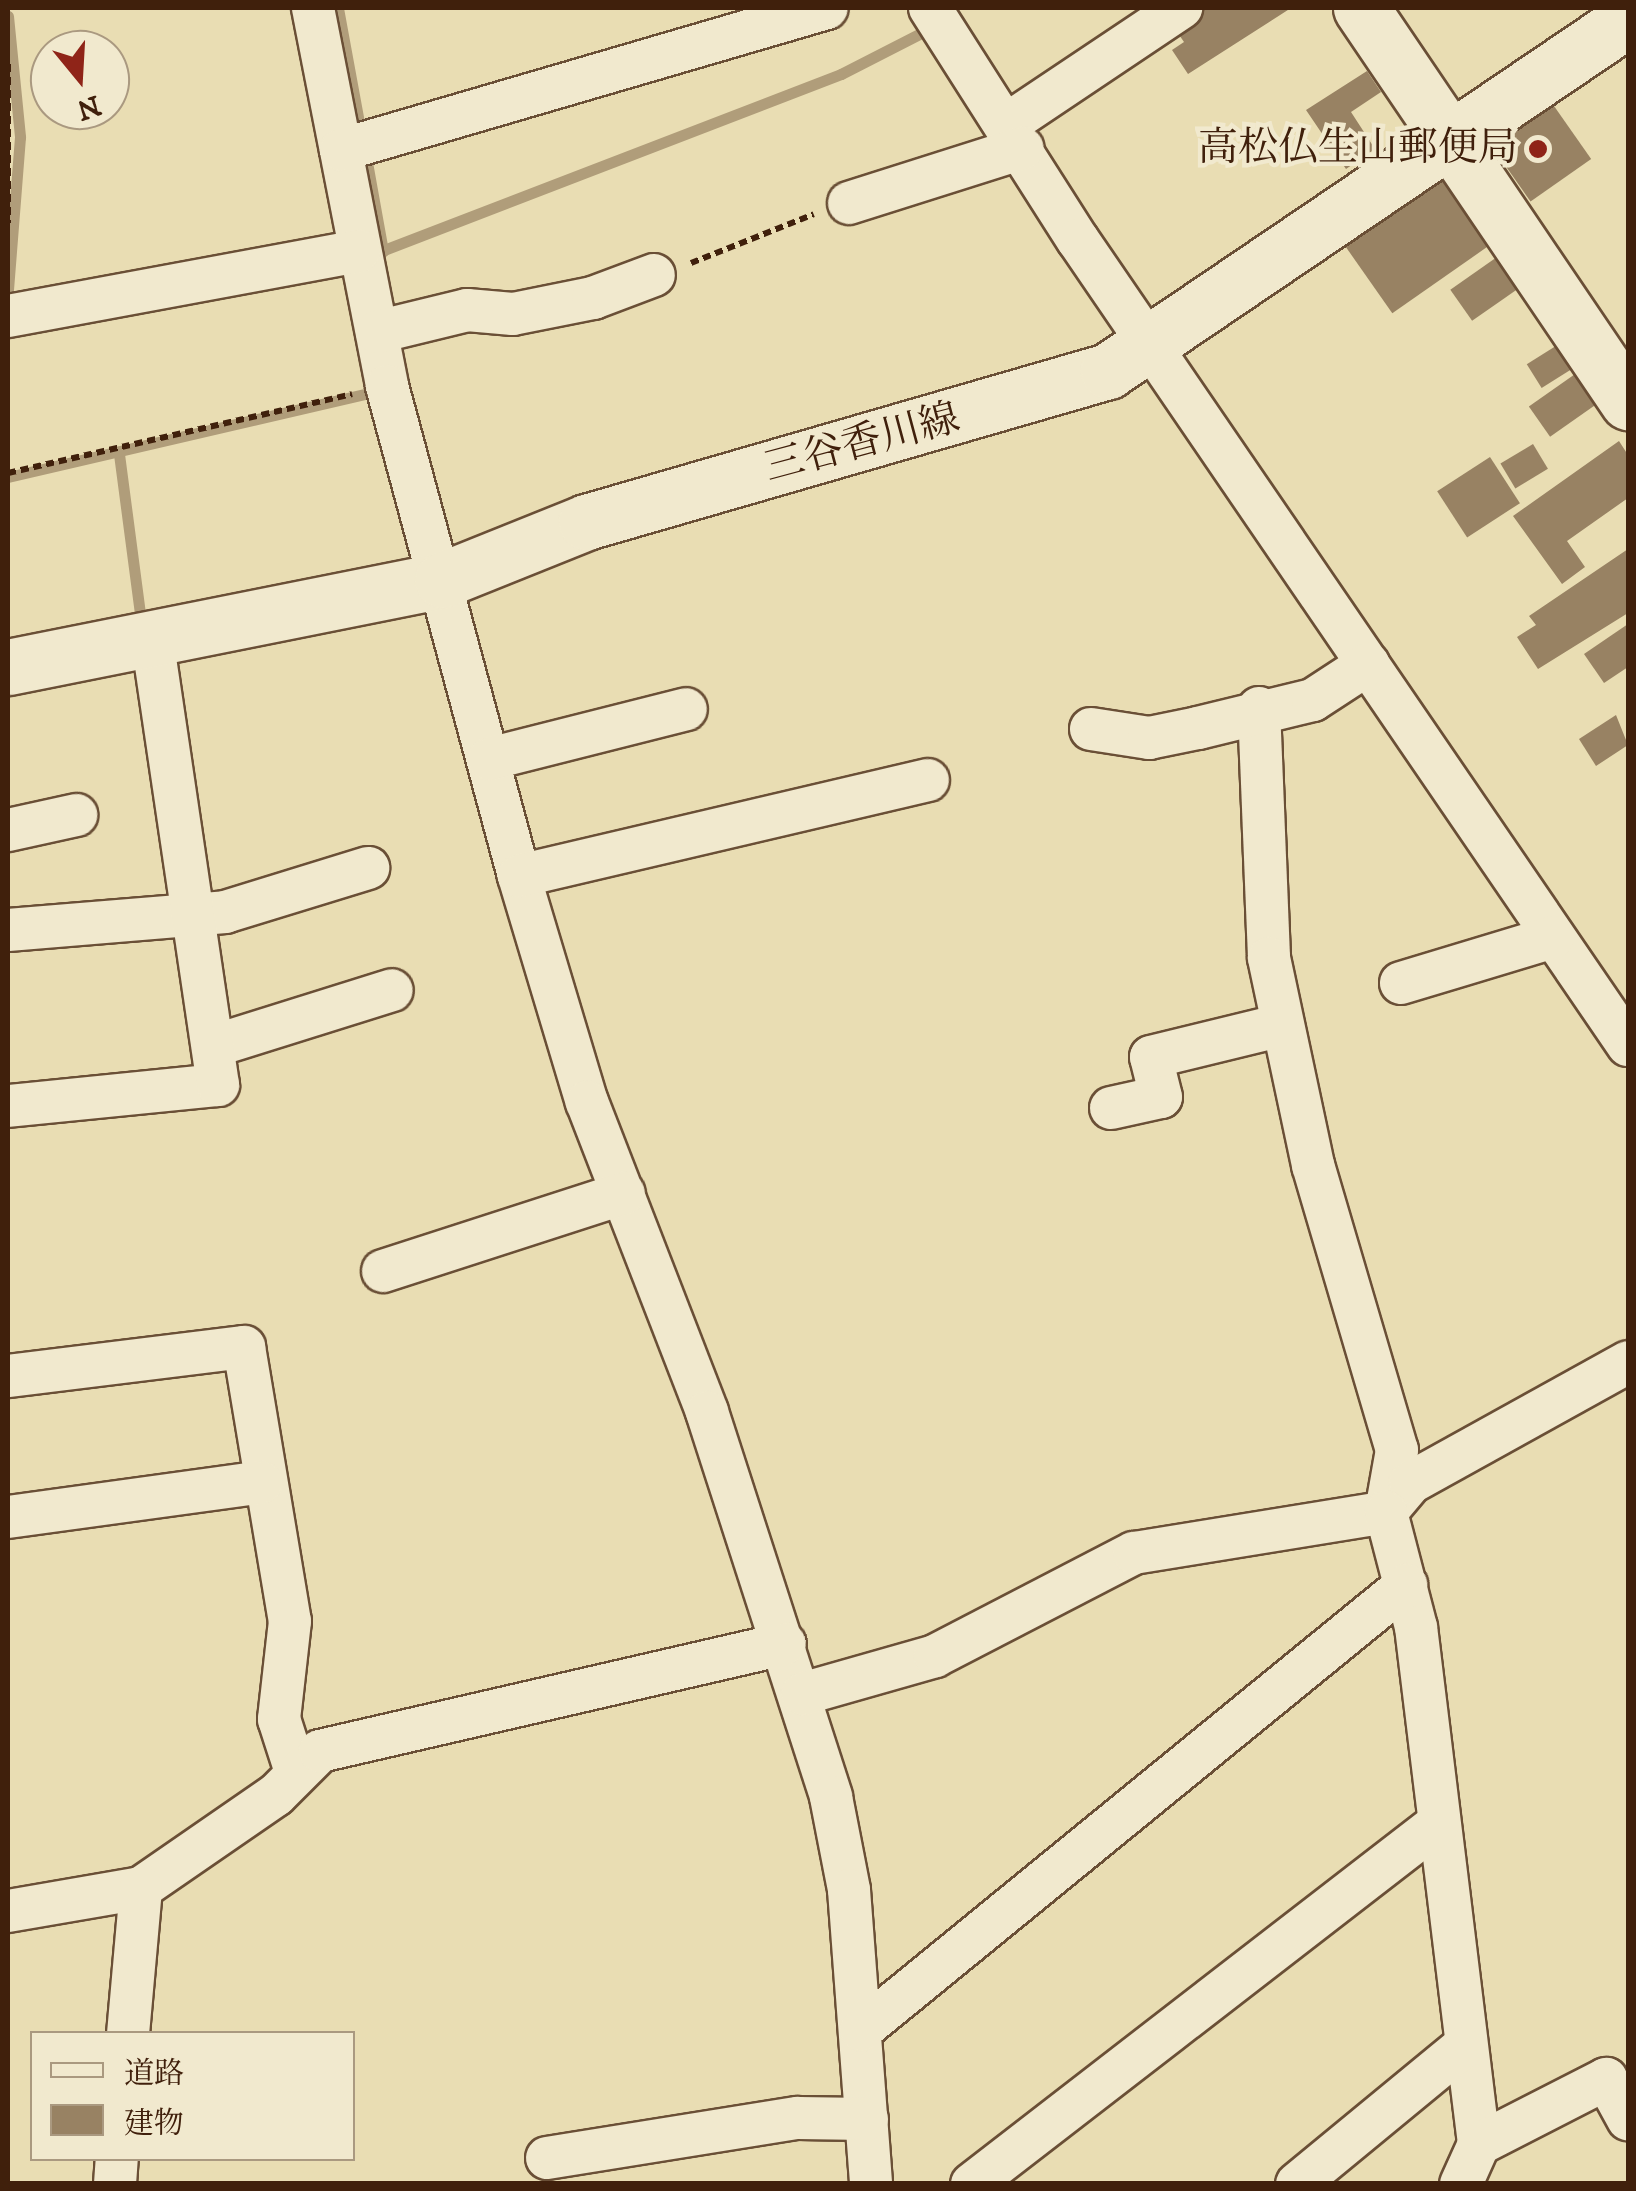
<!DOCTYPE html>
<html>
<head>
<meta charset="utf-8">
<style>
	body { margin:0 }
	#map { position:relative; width:1636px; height:2191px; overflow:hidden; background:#e9ddb3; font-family:"IM FELL DW Pica","Noto Serif JP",serif }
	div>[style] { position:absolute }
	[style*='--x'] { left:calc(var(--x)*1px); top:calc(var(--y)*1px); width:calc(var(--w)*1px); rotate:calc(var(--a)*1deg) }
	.stream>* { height:11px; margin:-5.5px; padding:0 5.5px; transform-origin:5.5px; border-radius:5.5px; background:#b09d7a }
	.building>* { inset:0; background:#988263; transform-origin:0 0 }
	.path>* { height:6px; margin-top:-3px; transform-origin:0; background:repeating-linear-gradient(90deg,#40200c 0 8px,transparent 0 13px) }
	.roads { filter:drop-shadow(2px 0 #6a4f36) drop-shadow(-2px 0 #6a4f36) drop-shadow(0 2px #6a4f36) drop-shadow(0 -2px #6a4f36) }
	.minor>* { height:42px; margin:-21px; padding:0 21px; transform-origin:21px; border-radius:21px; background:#f1e9ce }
	.secondary>* { height:55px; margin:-27.5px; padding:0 27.5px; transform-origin:27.5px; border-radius:27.5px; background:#f1e9ce }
	.dots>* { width:28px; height:28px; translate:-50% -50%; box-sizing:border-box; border:5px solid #f1e9ce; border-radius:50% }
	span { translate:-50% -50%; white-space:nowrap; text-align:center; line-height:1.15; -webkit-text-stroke:9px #f1e9ce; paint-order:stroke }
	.poi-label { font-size:40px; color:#40200c }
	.right { translate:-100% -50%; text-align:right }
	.street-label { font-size:40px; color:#40200c }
	.frame { position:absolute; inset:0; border:10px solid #40200c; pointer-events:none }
	.legend { position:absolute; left:30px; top:2031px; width:325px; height:130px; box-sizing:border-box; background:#f1e9ce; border:2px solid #aa9980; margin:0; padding:12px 18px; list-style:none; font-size:30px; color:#40200c }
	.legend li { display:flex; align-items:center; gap:20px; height:50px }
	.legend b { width:50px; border:2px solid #aa9980 }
	.north { position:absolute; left:30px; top:30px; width:100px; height:100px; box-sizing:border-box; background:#f1e9ce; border:2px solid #aa9980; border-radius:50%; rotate:162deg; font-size:28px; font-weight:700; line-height:40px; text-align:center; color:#40200c }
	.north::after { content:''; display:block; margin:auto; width:35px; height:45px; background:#8f2418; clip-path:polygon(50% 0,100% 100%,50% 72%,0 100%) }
</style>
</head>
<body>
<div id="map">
	<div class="stream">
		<div style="--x:338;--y:8;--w:127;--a:79.6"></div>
		<div style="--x:8;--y:16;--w:122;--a:84.3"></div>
		<div style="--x:20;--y:137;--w:153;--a:94.5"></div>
		<div style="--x:365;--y:151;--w:102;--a:79.8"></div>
		<div style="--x:371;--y:255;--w:504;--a:-21.06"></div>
		<div style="--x:841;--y:74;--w:101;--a:-27.1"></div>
		<div style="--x:119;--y:454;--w:176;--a:82.5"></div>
		<div style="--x:8;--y:477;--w:380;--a:-13.1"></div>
	</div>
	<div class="building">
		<div style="clip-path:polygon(1201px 8px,1291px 8px,1188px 74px,1172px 50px,1184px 42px,1173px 26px)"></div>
		<div style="clip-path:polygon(1367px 71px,1381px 92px,1351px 112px,1375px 149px,1346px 169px,1306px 110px)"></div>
		<div style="left:1547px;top:96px;width:77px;height:74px;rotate:55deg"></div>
		<div style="left:1433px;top:164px;width:99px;height:119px;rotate:55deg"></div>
		<div style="left:1497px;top:257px;width:38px;height:57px;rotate:55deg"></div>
		<div style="left:1559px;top:344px;width:28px;height:38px;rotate:58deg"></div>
		<div style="left:1578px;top:372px;width:37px;height:60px;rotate:55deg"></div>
		<div style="clip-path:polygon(1619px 441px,1628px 455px,1628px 498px,1567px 541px,1585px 567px,1562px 584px,1513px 516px)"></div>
		<div style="left:1533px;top:444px;width:29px;height:38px;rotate:59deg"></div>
		<div style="left:1490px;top:457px;width:55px;height:63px;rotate:57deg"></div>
		<div style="clip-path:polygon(1628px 549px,1628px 613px,1538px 669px,1517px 637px,1536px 625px,1529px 616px)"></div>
		<div style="clip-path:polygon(1628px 624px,1628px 667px,1604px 683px,1584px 654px)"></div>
		<div style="clip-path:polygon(1616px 715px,1628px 745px,1596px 766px,1579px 739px)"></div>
	</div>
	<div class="path">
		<div style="--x:8;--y:64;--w:159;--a:90"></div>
		<div style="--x:691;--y:263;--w:132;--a:-21.7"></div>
		<div style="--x:8;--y:473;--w:353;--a:-12.9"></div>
	</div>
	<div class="roads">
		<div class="minor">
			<div style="--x:313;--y:8;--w:385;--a:78.9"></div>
			<div style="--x:387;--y:386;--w:507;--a:74.92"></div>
			<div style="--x:519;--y:876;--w:236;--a:73.3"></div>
			<div style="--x:587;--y:1102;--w:332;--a:68.8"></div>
			<div style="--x:707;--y:1412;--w:404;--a:72.1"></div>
			<div style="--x:831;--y:1797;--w:95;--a:79"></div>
			<div style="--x:849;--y:1890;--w:295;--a:85.7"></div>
			<div style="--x:930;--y:8;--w:275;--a:57.5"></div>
			<div style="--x:1078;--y:240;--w:975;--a:55.66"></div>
			<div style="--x:1006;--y:125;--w:211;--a:-33.8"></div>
			<div style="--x:341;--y:150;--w:506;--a:-16.29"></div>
			<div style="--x:849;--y:203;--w:182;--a:-17.6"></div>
			<div style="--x:8;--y:316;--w:357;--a:-10.5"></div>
			<div style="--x:377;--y:332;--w:93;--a:-13.7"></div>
			<div style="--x:467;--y:310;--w:46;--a:5"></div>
			<div style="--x:513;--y:314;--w:82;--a:-11.3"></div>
			<div style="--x:593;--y:298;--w:65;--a:-20.7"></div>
			<div style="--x:1259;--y:708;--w:250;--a:87.7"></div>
			<div style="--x:1269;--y:958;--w:212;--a:78"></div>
			<div style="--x:1313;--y:1165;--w:297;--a:73.6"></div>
			<div style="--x:1397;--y:1450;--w:63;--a:100.1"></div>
			<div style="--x:1091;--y:729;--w:59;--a:8.8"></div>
			<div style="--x:1149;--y:738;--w:50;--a:-11.5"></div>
			<div style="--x:1198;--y:728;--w:118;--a:-13.7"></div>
			<div style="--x:1313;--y:700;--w:66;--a:-33.2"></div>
			<div style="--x:489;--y:759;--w:203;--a:-14.2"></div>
			<div style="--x:8;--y:830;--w:70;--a:-12.4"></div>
			<div style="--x:519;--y:876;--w:420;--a:-13.2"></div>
			<div style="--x:8;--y:930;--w:218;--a:-4.7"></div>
			<div style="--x:225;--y:912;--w:150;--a:-17.1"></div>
			<div style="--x:1401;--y:983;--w:159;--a:-16.8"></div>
			<div style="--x:217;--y:1045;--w:183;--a:-17.4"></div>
			<div style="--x:8;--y:1106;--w:211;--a:-5.7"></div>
			<div style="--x:218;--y:1085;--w:451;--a:-98.4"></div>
			<div style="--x:1111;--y:1108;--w:51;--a:-12.4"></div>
			<div style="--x:1161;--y:1097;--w:41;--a:-104"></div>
			<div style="--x:1151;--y:1057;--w:135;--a:-13.7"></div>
			<div style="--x:383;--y:1271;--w:253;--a:-17.9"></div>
			<div style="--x:8;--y:1376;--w:238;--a:-7"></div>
			<div style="--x:244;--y:1347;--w:278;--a:80.5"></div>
			<div style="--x:290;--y:1621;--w:99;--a:96.4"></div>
			<div style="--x:279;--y:1719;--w:56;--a:72.2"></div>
			<div style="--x:1386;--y:1512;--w:38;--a:-50"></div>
			<div style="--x:1410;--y:1483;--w:249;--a:-29"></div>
			<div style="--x:8;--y:1517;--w:256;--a:-7.8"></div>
			<div style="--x:802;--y:1694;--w:138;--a:-15.9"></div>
			<div style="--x:935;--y:1656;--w:224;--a:-27.4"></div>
			<div style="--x:1134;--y:1553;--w:255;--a:-9.2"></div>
			<div style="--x:1386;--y:1512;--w:119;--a:75.4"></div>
			<div style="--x:1416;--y:1627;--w:521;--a:83.05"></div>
			<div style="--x:1479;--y:2144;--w:44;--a:114.2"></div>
			<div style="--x:8;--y:1911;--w:135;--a:-9.8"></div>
			<div style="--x:141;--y:1888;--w:164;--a:-34.6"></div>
			<div style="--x:276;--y:1795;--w:62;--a:-45"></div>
			<div style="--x:320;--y:1751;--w:477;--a:-13"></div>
			<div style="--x:861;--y:2030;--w:704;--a:-39.23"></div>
			<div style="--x:128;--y:2034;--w:147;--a:-84.9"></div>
			<div style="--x:1479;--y:2144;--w:143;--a:-27.1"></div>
			<div style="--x:1606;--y:2079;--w:46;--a:61.2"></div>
			<div style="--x:547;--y:2158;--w:254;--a:-9.1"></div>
			<div style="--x:798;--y:2118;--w:69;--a:0.8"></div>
			<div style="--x:115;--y:2184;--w:26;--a:-86"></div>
			<div style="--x:972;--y:2184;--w:590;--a:-37.7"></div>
			<div style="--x:1297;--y:2184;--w:214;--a:-39.5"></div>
		</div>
		<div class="secondary">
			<div style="--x:1361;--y:8;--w:476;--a:55.9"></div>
			<div style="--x:8;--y:667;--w:443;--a:-11.3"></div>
			<div style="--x:442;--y:580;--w:155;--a:-21.9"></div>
			<div style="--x:586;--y:522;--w:543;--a:-16.13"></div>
			<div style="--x:1108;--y:371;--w:628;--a:-34.09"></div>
		</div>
	</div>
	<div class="dots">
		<div style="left:1538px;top:149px;background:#8f2418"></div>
	</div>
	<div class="poi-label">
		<span class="right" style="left:1518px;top:149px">高松仏生山郵便局</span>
	</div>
	<div class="street-label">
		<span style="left:862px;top:444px;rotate:-15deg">三谷香川線</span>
	</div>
	<div class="frame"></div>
	<ul class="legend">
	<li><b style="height:12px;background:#f1e9ce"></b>道路</li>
	<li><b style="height:28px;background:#988263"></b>建物</li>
	</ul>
	<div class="north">N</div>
</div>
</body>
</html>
